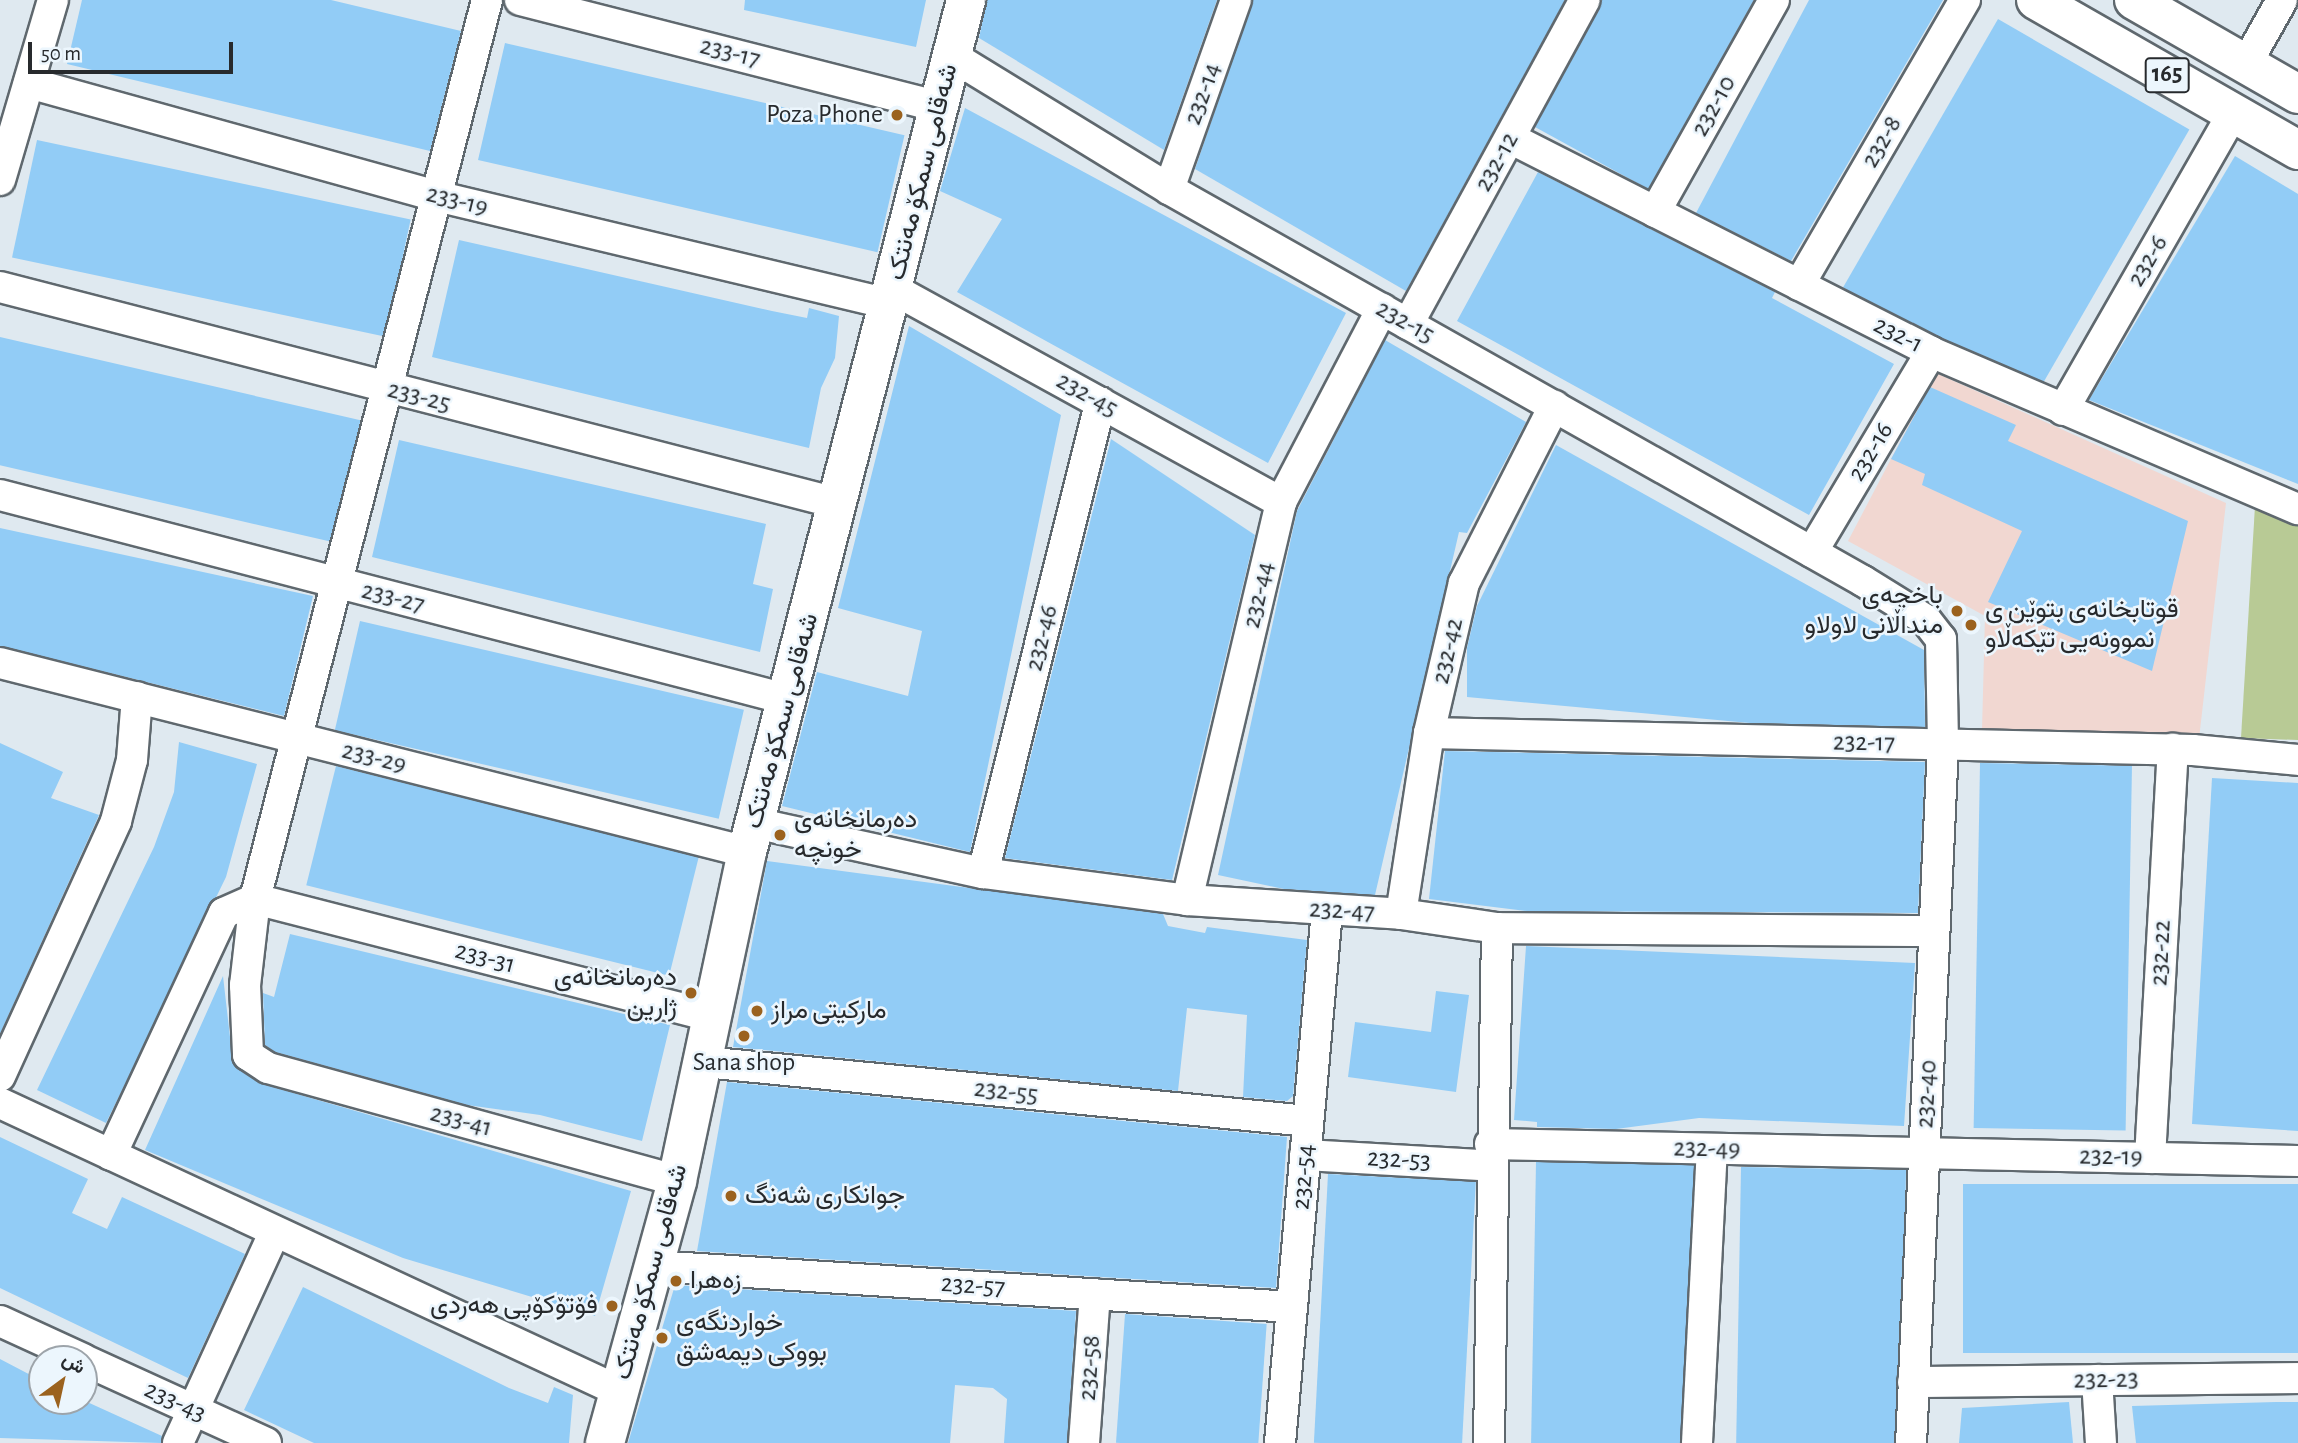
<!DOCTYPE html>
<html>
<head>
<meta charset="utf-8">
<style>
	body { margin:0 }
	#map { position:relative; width:2298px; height:1443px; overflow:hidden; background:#dfe9f0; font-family:"Alegreya Sans",Vazirmatn,sans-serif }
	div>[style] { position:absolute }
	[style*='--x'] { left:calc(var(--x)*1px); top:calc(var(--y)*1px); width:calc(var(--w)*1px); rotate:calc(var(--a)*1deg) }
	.education>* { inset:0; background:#f1d7d1 }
	.green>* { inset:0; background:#b8ca95 }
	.building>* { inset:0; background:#92ccf6; transform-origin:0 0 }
	.roads { filter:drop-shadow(2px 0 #5f686e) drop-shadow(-2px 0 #5f686e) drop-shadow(0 2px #5f686e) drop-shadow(0 -2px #5f686e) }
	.street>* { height:30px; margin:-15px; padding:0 15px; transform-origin:15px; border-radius:15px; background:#fff }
	.secondary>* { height:38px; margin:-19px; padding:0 19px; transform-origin:19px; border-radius:19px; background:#fff }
	.primary>* { height:38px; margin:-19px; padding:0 19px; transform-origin:19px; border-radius:19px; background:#fff }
	.dots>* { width:19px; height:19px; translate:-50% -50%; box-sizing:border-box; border:4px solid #ecf6fd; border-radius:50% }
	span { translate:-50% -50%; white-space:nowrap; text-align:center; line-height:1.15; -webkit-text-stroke:5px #ecf6fd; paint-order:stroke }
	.shield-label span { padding:2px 5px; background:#ecf6fd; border:2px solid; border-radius:5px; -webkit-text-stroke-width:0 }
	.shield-label { font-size:24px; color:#272a2d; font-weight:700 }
	.street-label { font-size:26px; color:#272a2d }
	.poi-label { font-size:26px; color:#272a2d }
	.right { translate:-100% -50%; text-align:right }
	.left { translate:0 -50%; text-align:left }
	.north { position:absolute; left:28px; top:1345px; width:70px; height:70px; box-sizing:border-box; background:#ecf6fd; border:2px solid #9da4aa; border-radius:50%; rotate:33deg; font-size:19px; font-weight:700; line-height:28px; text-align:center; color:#272a2d }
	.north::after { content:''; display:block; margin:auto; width:24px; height:32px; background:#9b621e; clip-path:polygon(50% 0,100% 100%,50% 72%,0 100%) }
	.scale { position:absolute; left:28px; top:42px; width:205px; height:32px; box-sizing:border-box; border:4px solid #272a2d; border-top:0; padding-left:9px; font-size:21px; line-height:24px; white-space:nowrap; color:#272a2d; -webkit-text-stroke:5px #ecf6fd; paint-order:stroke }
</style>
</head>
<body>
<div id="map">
	<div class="education">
		<div style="clip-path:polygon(1936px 373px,2226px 503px,2199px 739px,1982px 730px,1985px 616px,1848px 541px)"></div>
	</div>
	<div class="green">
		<div style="clip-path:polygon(2255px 506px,2298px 523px,2298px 740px,2241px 738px)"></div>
	</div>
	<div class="building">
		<div style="clip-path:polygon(82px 0,331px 0,461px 31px,430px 151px,67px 64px)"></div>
		<div style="clip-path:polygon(745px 0,926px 0,916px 47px,744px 10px)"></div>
		<div style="clip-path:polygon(987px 0,1217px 0,1164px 150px,979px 38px)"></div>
		<div style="clip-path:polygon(1253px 0,1565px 0,1406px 291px,1195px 169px)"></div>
		<div style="clip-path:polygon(1602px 0,1754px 0,1648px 189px,1535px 127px)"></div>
		<div style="clip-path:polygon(1809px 0,1943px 0,1791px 261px,1696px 213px)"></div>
		<div style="left:1998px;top:19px;width:221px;height:310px;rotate:30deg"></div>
		<div style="left:505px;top:43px;width:410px;height:120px;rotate:13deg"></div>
		<div style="clip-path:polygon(965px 108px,1346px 313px,1268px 463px,957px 292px,1002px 219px,940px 191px)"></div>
		<div style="left:37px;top:140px;width:382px;height:120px;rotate:12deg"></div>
		<div style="clip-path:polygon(2235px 156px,2298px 194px,2298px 484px,2089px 400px)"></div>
		<div style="clip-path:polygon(1538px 172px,1775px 292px,1772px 298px,1894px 364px,1809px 515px,1457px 321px)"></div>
		<div style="clip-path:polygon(459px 240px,772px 311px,807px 318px,809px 308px,839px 316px,835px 358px,821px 388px,809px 448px,432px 357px)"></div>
		<div style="clip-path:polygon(909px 326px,1061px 415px,970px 852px,782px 806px,817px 672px,908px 696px,922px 631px,838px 608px)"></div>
		<div style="left:0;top:337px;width:370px;height:125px;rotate:13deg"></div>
		<div style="clip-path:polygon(1385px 340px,1526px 422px,1467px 533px,1459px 532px,1375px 895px,1284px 889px,1218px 875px,1297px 511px)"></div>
		<div style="clip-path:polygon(1930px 387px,2016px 425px,2008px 441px,2188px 521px,2152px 671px,1988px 602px,2022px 531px,1922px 485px,1925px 474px,1891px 459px)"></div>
		<div style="clip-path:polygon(1111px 439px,1255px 535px,1172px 880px,1005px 858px)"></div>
		<div style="clip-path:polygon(399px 440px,766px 524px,753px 584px,773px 589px,760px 652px,372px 557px)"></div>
		<div style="clip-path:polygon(1556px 445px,1924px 650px,1925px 727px,1750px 723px,1467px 697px,1467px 648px,1477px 606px)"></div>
		<div style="clip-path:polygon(0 528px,313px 596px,284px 716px,0 646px)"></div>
		<div style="left:360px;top:621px;width:394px;height:112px;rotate:13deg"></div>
		<div style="clip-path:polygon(179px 742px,257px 764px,226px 877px,106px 1123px,37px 1090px,154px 847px,174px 792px)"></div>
		<div style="clip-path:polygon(0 743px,63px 772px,51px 798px,99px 815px,0 1034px)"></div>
		<div style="clip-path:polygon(1445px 751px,1925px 762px,1918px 913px,1527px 911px,1429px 899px)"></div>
		<div style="left:1980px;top:763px;width:152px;height:365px;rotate:1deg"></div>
		<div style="left:336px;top:766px;width:374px;height:123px;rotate:14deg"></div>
		<div style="clip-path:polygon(2212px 778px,2298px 783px,2298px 1131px,2192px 1124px)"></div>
		<div style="clip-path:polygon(767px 861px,1163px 914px,1168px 926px,1205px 933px,1207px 927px,1307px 940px,1293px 1096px,1287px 1101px,1243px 1097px,1247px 1015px,1187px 1008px,1178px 1091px,733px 1047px)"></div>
		<div style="clip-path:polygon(290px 934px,670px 1025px,642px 1141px,540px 1115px,467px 1105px,275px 1052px,265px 1045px,263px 993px,274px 997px)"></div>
		<div style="clip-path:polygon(1526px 946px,1915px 963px,1904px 1126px,1699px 1118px,1616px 1129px,1537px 1127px,1537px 1122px,1514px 1120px)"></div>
		<div style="clip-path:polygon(223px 976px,233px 1063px,259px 1083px,631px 1191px,595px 1316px,403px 1258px,145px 1150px)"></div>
		<div style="clip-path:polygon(1436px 991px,1469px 995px,1456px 1092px,1348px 1077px,1355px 1022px,1431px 1032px)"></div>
		<div style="clip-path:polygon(727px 1082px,1287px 1137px,1276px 1288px,697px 1251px)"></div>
		<div style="clip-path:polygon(0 1137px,88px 1179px,72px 1213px,107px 1229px,122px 1197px,245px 1254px,188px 1378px,0 1288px)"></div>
		<div style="left:1536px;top:1162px;width:158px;height:282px;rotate:1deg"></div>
		<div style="left:1741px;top:1167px;width:165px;height:276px;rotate:1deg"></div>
		<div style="left:1328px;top:1174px;width:148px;height:269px;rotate:3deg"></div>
		<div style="left:2298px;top:1184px;width:169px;height:335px;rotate:90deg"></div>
		<div style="clip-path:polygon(675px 1285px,1076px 1311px,1067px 1443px,1004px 1443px,1007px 1399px,993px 1388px,955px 1385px,950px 1443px,628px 1443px)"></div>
		<div style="clip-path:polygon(303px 1287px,509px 1388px,548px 1403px,554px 1387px,573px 1395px,569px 1443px,314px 1443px,244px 1410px)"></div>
		<div style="left:1125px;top:1314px;width:142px;height:129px;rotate:4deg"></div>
		<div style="clip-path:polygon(0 1359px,42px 1381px,42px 1401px,85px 1401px,162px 1436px,161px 1443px,0 1438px)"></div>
		<div style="clip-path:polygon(2069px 1402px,2073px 1443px,1959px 1443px,1962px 1408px)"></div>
		<div style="clip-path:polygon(2276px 1402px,2298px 1402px,2298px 1443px,2136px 1443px,2132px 1406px)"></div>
	</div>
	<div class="roads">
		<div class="street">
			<div style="--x:487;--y:0;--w:928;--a:104.47"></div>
			<div style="--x:255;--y:899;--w:87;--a:96.6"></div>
			<div style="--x:245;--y:985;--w:70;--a:87.5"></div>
			<div style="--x:248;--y:1055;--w:24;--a:33"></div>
			<div style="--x:268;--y:1068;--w:424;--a:15.4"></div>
			<div style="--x:520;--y:0;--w:433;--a:14.3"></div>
			<div style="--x:952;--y:56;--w:255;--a:31.5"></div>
			<div style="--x:1169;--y:189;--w:797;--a:29.46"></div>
			<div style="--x:1863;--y:581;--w:74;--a:31.8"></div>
			<div style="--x:1926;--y:620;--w:24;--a:52"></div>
			<div style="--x:1941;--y:639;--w:106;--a:88.9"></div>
			<div style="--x:1943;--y:745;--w:699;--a:92.62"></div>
			<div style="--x:2246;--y:64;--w:73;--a:-60.6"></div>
			<div style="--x:29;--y:83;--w:422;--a:15.5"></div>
			<div style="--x:436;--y:196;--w:466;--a:13.4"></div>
			<div style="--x:1510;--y:138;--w:472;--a:26.9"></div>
			<div style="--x:1931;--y:352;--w:399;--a:23.2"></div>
			<div style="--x:0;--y:180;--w:188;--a:-73.6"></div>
			<div style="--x:1169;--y:189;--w:201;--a:-70.5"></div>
			<div style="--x:1655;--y:212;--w:243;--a:-60.7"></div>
			<div style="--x:1799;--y:285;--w:330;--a:-59.8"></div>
			<div style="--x:0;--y:287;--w:868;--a:14.48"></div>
			<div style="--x:893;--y:289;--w:443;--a:28.8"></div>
			<div style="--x:1408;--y:324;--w:369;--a:-61.4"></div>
			<div style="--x:2063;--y:410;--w:342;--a:-60.2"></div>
			<div style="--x:0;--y:495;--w:812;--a:14.55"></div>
			<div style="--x:1812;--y:552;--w:233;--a:-59.2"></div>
			<div style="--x:0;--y:663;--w:771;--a:14.2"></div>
			<div style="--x:1429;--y:733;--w:764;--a:1.27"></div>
			<div style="--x:2193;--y:750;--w:105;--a:5.4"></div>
			<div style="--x:755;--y:823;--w:233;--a:12.4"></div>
			<div style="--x:983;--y:873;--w:206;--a:7.5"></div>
			<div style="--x:1187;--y:900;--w:214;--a:3.7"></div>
			<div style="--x:1401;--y:914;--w:97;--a:8.3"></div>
			<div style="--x:1497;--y:928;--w:437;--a:0.4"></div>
			<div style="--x:983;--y:873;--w:485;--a:-76"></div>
			<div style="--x:255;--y:899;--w:474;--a:14.4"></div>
			<div style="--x:1187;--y:900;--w:409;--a:-76.7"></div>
			<div style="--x:1281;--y:502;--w:218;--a:-62.4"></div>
			<div style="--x:1401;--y:914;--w:183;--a:-81.2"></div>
			<div style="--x:1429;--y:733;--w:154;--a:-76.9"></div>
			<div style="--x:1464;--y:583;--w:199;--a:-63"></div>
			<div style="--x:704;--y:1062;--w:607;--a:5.58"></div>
			<div style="--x:0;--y:1076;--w:280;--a:-65.5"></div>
			<div style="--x:116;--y:821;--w:63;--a:-75.3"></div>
			<div style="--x:132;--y:760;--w:63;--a:-85.5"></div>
			<div style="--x:0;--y:1103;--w:683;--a:24.95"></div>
			<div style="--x:1490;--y:1144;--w:808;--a:1.21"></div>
			<div style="--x:111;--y:1155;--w:267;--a:-65"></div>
			<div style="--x:224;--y:913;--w:34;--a:-24"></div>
			<div style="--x:1305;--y:1155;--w:188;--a:3.3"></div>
			<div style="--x:2150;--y:1158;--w:410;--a:-86.8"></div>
			<div style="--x:653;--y:1266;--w:640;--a:3.67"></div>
			<div style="--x:0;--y:1321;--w:91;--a:24.6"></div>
			<div style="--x:84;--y:1360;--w:200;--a:24.5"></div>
			<div style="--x:2097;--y:1380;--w:63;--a:86.4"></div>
			<div style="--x:1913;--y:1382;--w:385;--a:-0.6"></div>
			<div style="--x:178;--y:1443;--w:231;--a:-65.4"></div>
			<div style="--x:1084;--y:1443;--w:149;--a:-85.8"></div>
			<div style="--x:1280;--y:1443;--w:535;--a:-84.96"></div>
			<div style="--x:1489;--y:1443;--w:515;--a:-89.11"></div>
			<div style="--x:1697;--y:1443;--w:294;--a:-87.1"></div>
		</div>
		<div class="secondary">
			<div style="--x:605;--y:1443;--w:272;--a:-74.6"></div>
			<div style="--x:677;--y:1181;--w:336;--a:-78"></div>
			<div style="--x:747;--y:852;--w:880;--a:-75.58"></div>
		</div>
		<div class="primary">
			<div style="--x:2036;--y:0;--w:302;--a:29.8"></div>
			<div style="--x:2134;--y:0;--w:189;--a:29.8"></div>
		</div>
	</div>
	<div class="dots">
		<div style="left:897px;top:115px;background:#9b621e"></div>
		<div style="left:1957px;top:611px;background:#9b621e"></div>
		<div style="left:1971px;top:625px;background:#9b621e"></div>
		<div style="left:780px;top:835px;background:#9b621e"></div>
		<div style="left:691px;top:993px;background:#9b621e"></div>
		<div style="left:757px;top:1011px;background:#9b621e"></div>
		<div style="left:744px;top:1036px;background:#9b621e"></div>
		<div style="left:731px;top:1196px;background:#9b621e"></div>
		<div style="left:676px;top:1281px;background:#9b621e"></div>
		<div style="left:612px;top:1306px;background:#9b621e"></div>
		<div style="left:662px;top:1338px;background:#9b621e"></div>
	</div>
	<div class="shield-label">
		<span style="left:2167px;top:75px">165</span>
	</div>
	<div class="street-label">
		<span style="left:730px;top:53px;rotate:14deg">233-17</span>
		<span style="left:1203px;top:94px;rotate:-70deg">232-14</span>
		<span style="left:1714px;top:106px;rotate:-61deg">232-10</span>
		<span style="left:1882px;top:142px;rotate:-60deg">232-8</span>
		<span style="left:1497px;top:162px;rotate:-61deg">232-12</span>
		<span style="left:923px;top:172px;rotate:-76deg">شەقامی سمکۆ مەنتک</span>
		<span style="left:457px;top:201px;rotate:14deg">233-19</span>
		<span style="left:2148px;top:261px;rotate:-60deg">232-6</span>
		<span style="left:1405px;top:322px;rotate:29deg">232-15</span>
		<span style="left:1898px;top:335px;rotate:27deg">232-1</span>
		<span style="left:1087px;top:395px;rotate:29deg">232-45</span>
		<span style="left:419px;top:397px;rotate:14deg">233-25</span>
		<span style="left:1871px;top:452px;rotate:-59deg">232-16</span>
		<span style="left:1259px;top:595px;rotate:-77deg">232-44</span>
		<span style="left:393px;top:598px;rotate:14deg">233-27</span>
		<span style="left:1042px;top:638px;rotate:-76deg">232-46</span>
		<span style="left:1448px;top:651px;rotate:-77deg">232-42</span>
		<span style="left:782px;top:721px;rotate:-75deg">شەقامی سمکۆ مەنتک</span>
		<span style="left:1864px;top:743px;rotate:1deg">232-17</span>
		<span style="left:374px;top:758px;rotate:14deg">233-29</span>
		<span style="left:1342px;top:911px;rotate:3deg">232-47</span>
		<span style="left:2161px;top:953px;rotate:-87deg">232-22</span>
		<span style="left:485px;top:958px;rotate:15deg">233-31</span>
		<span style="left:1006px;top:1092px;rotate:6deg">232-55</span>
		<span style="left:1927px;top:1094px;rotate:-87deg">232-40</span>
		<span style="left:461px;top:1121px;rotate:15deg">233-41</span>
		<span style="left:1707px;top:1149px;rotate:1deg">232-49</span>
		<span style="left:2111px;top:1157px;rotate:1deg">232-19</span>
		<span style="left:1399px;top:1160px;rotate:3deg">232-53</span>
		<span style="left:1304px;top:1177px;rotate:-85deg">232-54</span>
		<span style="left:651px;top:1272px;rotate:-75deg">شەقامی سمکۆ مەنتک</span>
		<span style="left:973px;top:1286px;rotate:4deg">232-57</span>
		<span style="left:1090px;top:1368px;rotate:-86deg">232-58</span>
		<span style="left:2106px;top:1380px;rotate:-1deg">232-23</span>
		<span style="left:175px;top:1402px;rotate:25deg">233-43</span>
	</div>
	<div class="poi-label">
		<span class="right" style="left:883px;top:115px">Poza Phone</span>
		<span class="right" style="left:1943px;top:611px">باخچەی<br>منداڵانی لاولاو</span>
		<span class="left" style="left:1985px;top:625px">قوتابخانه‌ی بتوێن ی<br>نموونه‌یی تێکه‌ڵاو</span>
		<span class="left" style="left:794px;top:835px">دەرمانخانەی<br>خونچە</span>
		<span class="right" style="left:677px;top:993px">دەرمانخانەی<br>ژارین</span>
		<span class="left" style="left:771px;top:1011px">مارکیتی مراز</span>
		<span style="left:744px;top:1063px">Sana shop</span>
		<span class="left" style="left:745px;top:1196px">جوانکاری شەنگ</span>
		<span class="left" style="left:690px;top:1281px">زەهرا</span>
		<span class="right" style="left:598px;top:1306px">فۆتۆکۆپی هەردی</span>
		<span class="left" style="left:676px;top:1338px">خواردنگەی<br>بووکی دیمەشق</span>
	</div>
	<div class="north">ش</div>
	<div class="scale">50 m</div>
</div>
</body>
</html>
